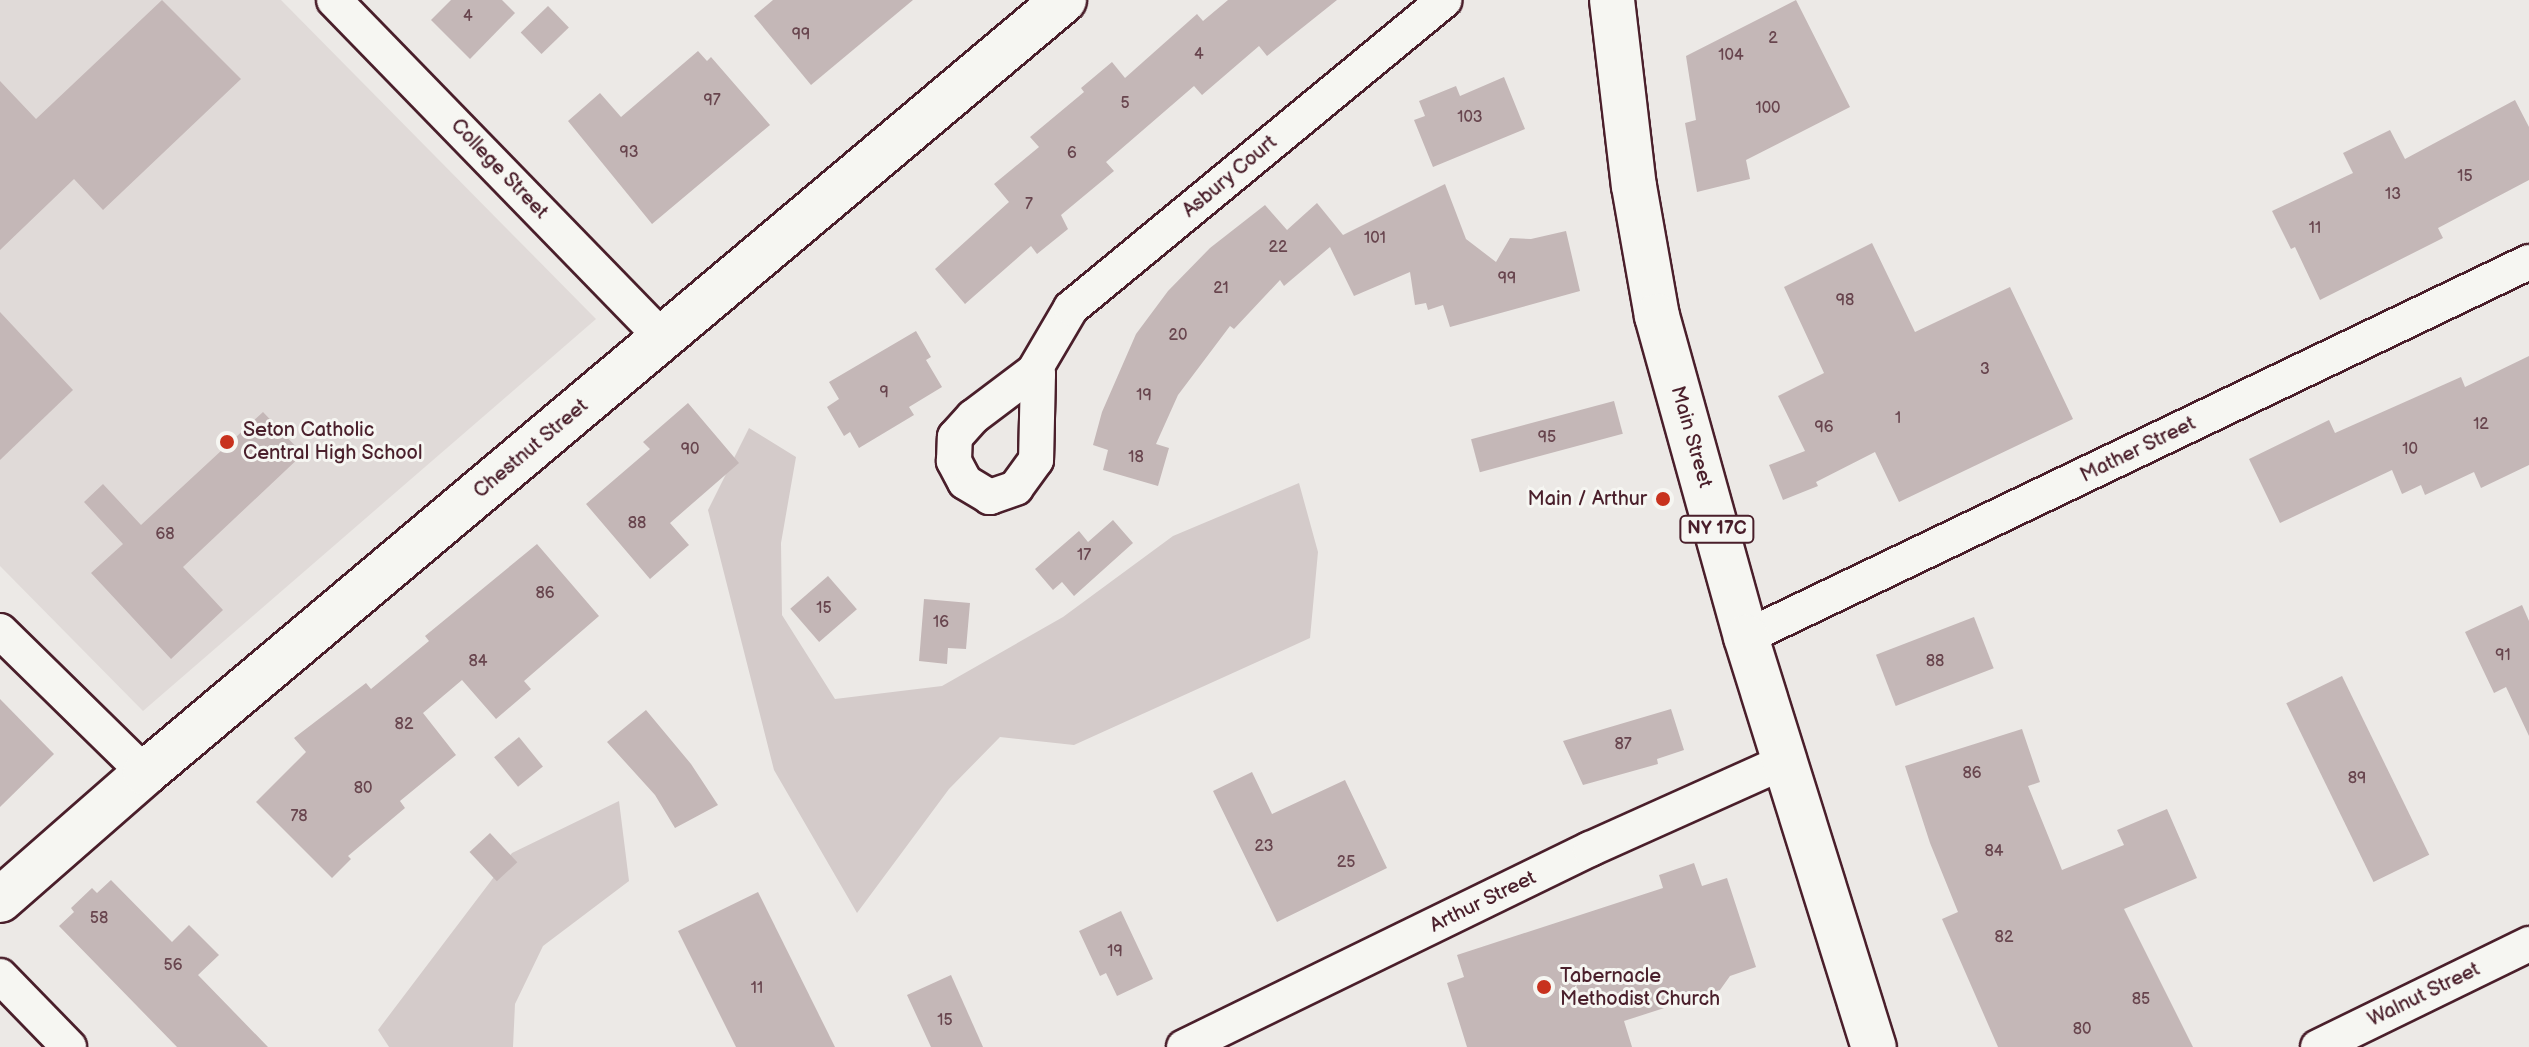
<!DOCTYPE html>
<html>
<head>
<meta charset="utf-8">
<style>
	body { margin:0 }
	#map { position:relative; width:2529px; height:1047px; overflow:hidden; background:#ece9e6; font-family:"Balsamiq Sans",sans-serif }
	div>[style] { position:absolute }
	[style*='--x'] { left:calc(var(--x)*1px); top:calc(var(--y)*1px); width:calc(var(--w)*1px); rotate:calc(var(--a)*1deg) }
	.built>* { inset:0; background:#e0dad8 }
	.green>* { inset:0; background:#d4cbca }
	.building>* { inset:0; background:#c4b7b7; transform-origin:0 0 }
	.roads { filter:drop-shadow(2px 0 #4a1f2b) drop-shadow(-2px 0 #4a1f2b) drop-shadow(0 2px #4a1f2b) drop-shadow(0 -2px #4a1f2b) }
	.street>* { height:34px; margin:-17px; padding:0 17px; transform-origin:17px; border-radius:17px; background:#f6f6f2 }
	.secondary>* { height:44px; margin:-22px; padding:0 22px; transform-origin:22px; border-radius:22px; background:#f6f6f2 }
	.primary>* { height:44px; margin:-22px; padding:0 22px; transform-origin:22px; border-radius:22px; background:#f6f6f2 }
	.dots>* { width:22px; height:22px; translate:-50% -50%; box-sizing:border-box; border:4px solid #f6f6f2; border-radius:50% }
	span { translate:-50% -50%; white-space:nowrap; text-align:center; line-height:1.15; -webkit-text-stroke:6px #f6f6f2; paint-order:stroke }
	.number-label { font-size:16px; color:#68454e }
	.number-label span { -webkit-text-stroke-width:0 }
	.shield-label span { padding:2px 6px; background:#f6f6f2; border:2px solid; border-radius:6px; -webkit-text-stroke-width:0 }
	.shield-label { font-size:18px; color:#4a1f2b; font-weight:700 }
	.street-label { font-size:20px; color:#4a1f2b }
	.poi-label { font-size:20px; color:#4a1f2b }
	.left { translate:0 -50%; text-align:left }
	.right { translate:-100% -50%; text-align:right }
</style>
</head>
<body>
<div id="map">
	<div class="built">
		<div style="clip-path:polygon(0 0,281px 0,596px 319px,143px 711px,0 566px)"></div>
	</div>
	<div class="green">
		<div style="clip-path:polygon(749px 428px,796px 457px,781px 543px,782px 615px,835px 699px,942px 686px,1063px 617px,1173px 536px,1299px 483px,1318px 552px,1310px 638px,1074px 745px,1000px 737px,949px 789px,857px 913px,774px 770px,708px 510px)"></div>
		<div style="clip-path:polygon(619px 801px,629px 881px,543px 946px,515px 1004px,513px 1047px,389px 1047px,378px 1030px,512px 853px)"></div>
	</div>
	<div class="building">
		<div style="clip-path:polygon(162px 0,241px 79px,103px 210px,74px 179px,0 250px,0 81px,36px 119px)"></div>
		<div style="clip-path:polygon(451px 0,502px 0,515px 13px,470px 59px,431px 20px)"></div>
		<div style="clip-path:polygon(773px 0,913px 0,811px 85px,754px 16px)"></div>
		<div style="clip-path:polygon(1228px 0,1337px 0,1267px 56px,1259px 46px,1202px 95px,1194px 86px,1106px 162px,1114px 171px,1061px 215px,1068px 229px,1037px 254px,1031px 246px,965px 304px,935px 269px,1009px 202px,994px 184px,1039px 147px,1030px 137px,1084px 92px,1081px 88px,1112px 62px,1125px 78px,1197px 14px,1203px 21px)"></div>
		<div style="clip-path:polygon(1796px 0,1850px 107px,1746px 160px,1750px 179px,1697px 192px,1685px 123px,1696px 120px,1686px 56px)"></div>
		<div style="left:548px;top:6px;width:30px;height:38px;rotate:46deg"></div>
		<div style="clip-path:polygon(698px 51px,707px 61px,711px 57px,770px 125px,652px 224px,568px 121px,600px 93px,621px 117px)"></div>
		<div style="clip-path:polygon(1504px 77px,1525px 129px,1433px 167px,1414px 120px,1425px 116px,1419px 101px,1456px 86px,1460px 96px)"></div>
		<div style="clip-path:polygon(2515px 100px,2529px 127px,2529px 180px,2438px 228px,2443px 238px,2320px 300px,2295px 247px,2291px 249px,2272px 211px,2353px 173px,2343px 153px,2390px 130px,2405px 159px)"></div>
		<div style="clip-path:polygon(1445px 184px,1466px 239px,1496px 262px,1510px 238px,1531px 239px,1566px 231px,1580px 291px,1450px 327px,1443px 305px,1428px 310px,1426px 303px,1415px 305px,1410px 272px,1354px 296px,1330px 247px,1284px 286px,1280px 280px,1234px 329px,1230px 326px,1178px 395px,1156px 444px,1169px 448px,1158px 486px,1103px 470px,1108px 450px,1093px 445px,1102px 412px,1136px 334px,1168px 291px,1210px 248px,1265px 205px,1287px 230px,1317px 203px,1343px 235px)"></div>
		<div style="clip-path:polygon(1872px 243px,1915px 332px,2010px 287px,2073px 419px,1899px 502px,1875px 452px,1816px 482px,1818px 486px,1783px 500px,1769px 465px,1805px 451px,1778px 396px,1824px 373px,1784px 287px)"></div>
		<div style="clip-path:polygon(0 312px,73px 390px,0 460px)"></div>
		<div style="clip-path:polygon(916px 331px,931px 357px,926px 360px,942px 387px,909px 407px,914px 415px,859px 448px,850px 432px,844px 436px,827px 407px,839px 399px,829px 382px)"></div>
		<div style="clip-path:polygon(2529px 356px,2529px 465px,2481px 488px,2474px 472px,2425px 495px,2421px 485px,2402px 494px,2392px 470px,2280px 523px,2249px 459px,2329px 420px,2335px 433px,2461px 377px,2465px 387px)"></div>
		<div style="left:1614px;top:401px;width:34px;height:148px;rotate:75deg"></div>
		<div style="clip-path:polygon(688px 403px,739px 463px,670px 523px,689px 545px,650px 579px,586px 504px,650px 449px,643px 442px)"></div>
		<div style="clip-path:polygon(263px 412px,303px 454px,183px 567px,223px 610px,171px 659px,91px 573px,123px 544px,84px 502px,103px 484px,141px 525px)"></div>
		<div style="clip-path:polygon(1113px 520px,1133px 543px,1074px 596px,1062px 582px,1053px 590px,1035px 569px,1079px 531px,1088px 542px)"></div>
		<div style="clip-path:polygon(537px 544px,599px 616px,524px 681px,531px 689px,496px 719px,462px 680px,423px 713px,456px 755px,400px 801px,405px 808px,348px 856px,351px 859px,332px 878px,256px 802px,306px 752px,294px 738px,366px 683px,371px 689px,429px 641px,425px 636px)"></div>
		<div style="left:828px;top:576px;width:44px;height:50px;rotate:49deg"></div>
		<div style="clip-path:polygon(924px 599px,970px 603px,966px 649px,948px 648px,947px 664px,919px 661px)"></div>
		<div style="clip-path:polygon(2522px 605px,2529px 621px,2529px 736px,2506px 687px,2494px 693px,2465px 632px)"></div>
		<div style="left:1974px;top:617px;width:55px;height:105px;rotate:69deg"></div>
		<div style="left:2342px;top:676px;width:199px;height:62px;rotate:64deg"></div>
		<div style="clip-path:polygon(0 699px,54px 754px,0 807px)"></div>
		<div style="clip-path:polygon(1671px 709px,1684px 750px,1657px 759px,1658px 764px,1583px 785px,1563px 741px)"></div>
		<div style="clip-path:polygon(646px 710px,691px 764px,718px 805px,675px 828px,655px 795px,607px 742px)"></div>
		<div style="clip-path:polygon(2022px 729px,2040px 782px,2028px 786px,2062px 870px,2124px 845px,2117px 830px,2167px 809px,2197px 878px,2124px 909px,2193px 1047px,1998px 1047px,1942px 919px,1958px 912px,1930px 843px,1905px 766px)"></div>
		<div style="left:519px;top:737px;width:38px;height:32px;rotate:51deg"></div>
		<div style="clip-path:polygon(1252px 772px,1272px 814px,1345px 780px,1387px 868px,1277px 922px,1213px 791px)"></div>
		<div style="left:490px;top:833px;width:40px;height:28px;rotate:47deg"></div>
		<div style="clip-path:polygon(1694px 863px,1702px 886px,1727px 878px,1756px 967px,1730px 976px,1720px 990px,1624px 1021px,1632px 1047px,1467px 1047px,1447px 983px,1464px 977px,1457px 955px,1663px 888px,1659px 875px)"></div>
		<div style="clip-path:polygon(111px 880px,172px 942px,189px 925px,219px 955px,198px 975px,268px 1047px,177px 1047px,59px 926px,74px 912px,71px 908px,92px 888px,97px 893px)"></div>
		<div style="clip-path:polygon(758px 892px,835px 1047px,736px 1047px,678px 931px)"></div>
		<div style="clip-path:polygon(1121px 911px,1153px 979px,1117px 996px,1106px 973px,1100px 976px,1079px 931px)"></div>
		<div style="clip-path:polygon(951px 975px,983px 1047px,931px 1047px,907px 995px)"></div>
	</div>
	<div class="roads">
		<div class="street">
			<div style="--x:334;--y:0;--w:472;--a:45.8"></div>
			<div style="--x:1034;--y:371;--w:73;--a:-59.6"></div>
			<div style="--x:1071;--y:308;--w:484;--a:-39.5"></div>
			<div style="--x:1034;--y:371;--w:5;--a:37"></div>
			<div style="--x:1038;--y:374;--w:86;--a:91.3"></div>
			<div style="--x:1036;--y:460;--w:34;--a:126"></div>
			<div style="--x:1016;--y:488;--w:28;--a:161"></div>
			<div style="--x:990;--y:497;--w:29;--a:-149"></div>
			<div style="--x:965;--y:482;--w:24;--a:-118"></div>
			<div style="--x:954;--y:461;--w:24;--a:-88"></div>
			<div style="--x:955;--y:437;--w:27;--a:-48"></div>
			<div style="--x:973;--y:417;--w:76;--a:-37"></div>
			<div style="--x:0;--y:631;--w:203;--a:44.4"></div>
			<div style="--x:1746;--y:637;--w:868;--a:-25.59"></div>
			<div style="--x:0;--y:976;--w:99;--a:45.8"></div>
			<div style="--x:1184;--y:1047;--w:452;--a:-26"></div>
			<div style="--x:1590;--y:849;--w:213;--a:-24.2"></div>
			<div style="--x:2318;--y:1047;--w:235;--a:-26"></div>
		</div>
		<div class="secondary">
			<div style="--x:0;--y:900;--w:193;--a:-41.2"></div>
			<div style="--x:145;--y:773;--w:1201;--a:-40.07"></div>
		</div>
		<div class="primary">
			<div style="--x:1612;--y:0;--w:187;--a:83.3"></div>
			<div style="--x:1634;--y:186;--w:132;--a:80"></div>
			<div style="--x:1657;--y:316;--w:333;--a:74.5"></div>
			<div style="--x:1746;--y:637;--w:430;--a:72.7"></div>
		</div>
	</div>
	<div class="dots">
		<div style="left:227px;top:442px;background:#c8321e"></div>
		<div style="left:1663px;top:499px;background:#c8321e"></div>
		<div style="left:1544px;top:987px;background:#c8321e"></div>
	</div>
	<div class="number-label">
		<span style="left:468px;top:17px">4</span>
		<span style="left:801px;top:35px">99</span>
		<span style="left:1773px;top:39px">2</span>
		<span style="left:1199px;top:55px">4</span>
		<span style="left:1731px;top:56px">104</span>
		<span style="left:712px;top:101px">97</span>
		<span style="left:1125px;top:104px">5</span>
		<span style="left:1768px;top:109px">100</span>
		<span style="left:1470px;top:118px">103</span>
		<span style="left:629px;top:153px">93</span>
		<span style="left:1072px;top:154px">6</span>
		<span style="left:2465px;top:177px">15</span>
		<span style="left:2393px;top:195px">13</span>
		<span style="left:1029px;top:205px">7</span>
		<span style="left:2315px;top:229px">11</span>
		<span style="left:1375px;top:239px">101</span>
		<span style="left:1278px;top:248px">22</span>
		<span style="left:1507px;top:279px">99</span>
		<span style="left:1221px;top:289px">21</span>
		<span style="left:1845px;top:301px">98</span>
		<span style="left:1178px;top:336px">20</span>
		<span style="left:1985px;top:370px">3</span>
		<span style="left:884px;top:393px">9</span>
		<span style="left:1144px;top:396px">19</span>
		<span style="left:1898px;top:419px">1</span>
		<span style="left:2481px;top:425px">12</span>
		<span style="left:1824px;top:428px">96</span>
		<span style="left:1547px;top:438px">95</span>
		<span style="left:690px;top:450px">90</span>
		<span style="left:2410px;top:450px">10</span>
		<span style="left:1136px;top:458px">18</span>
		<span style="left:637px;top:524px">88</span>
		<span style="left:165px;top:535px">68</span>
		<span style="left:1084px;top:556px">17</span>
		<span style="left:545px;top:594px">86</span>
		<span style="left:824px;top:609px">15</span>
		<span style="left:941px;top:623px">16</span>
		<span style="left:2503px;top:656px">91</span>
		<span style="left:478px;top:662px">84</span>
		<span style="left:1935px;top:662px">88</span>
		<span style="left:404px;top:725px">82</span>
		<span style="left:1623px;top:745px">87</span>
		<span style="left:1972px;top:774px">86</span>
		<span style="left:2357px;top:779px">89</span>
		<span style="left:363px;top:789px">80</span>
		<span style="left:299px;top:817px">78</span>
		<span style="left:1264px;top:847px">23</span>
		<span style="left:1994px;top:852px">84</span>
		<span style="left:1346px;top:863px">25</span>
		<span style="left:99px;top:919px">58</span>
		<span style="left:2004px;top:938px">82</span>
		<span style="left:1115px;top:952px">19</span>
		<span style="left:173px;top:966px">56</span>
		<span style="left:757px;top:989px">11</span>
		<span style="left:2141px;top:1000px">85</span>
		<span style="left:945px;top:1021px">15</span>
		<span style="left:2082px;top:1030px">80</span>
	</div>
	<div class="shield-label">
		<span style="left:1717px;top:529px">NY 17C</span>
	</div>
	<div class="street-label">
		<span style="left:499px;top:169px;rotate:46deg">College Street</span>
		<span style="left:1230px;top:177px;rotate:-40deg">Asbury Court</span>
		<span style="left:1691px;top:437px;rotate:74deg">Main Street</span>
		<span style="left:531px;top:449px;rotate:-40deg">Chestnut Street</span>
		<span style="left:2138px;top:450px;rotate:-26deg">Mather Street</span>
		<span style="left:1483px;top:902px;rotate:-26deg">Arthur Street</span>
		<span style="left:2424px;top:995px;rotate:-26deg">Walnut Street</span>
	</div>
	<div class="poi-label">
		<span class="left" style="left:243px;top:442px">Seton Catholic<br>Central High School</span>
		<span class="right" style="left:1647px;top:499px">Main / Arthur</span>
		<span class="left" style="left:1560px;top:988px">Tabernacle<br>Methodist Church</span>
	</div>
</div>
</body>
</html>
